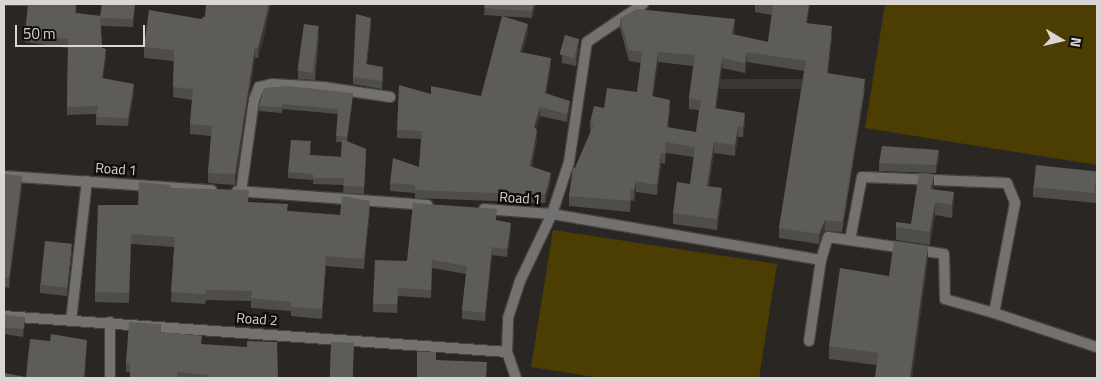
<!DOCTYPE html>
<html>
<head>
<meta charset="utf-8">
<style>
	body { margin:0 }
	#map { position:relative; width:1101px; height:382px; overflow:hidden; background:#292624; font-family:"Titillium Web",sans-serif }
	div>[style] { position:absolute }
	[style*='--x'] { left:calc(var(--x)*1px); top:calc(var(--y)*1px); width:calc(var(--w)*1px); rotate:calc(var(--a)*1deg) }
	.green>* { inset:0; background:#4c3e03 }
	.roads { filter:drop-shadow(1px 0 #454240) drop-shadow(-1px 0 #454240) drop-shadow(0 1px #454240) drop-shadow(0 -1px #454240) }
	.street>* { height:10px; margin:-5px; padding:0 5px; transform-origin:5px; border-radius:5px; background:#747271 }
	.wall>* { inset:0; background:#4f4d4a }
	.shaded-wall>* { inset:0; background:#3a3735; transform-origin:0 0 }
	.building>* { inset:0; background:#5e5c59; transform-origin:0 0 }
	span { translate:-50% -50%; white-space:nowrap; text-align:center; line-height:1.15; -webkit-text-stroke:5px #110f0e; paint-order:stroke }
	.street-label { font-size:14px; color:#d9d6d5 }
	.frame { position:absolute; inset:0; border:5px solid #d9d6d5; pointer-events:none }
	.north { position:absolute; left:1036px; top:15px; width:50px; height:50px; -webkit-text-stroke:4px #110f0e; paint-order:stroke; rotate:99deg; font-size:14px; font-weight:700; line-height:20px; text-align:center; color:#d9d6d5 }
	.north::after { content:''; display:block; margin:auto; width:18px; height:22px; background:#d9d6d5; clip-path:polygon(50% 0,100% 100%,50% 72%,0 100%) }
	.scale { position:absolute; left:15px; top:25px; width:130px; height:22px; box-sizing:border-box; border:2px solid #d9d6d5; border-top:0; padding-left:6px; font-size:15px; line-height:18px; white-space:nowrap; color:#d9d6d5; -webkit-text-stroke:4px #110f0e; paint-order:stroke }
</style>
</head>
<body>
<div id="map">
	<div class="green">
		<div style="clip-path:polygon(885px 4px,1097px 4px,1097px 165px,865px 128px)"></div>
		<div style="clip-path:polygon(553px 230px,777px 264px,759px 378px,600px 378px,531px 367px)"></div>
	</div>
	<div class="roads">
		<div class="street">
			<div style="--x:4;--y:176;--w:208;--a:3.9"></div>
			<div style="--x:237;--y:191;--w:191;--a:4.2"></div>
			<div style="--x:241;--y:192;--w:93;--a:-82"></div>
			<div style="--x:254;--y:100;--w:14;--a:-69"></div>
			<div style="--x:259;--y:87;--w:13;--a:-13"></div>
			<div style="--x:272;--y:84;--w:51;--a:3.4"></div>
			<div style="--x:323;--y:87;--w:68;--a:8.5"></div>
			<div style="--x:484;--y:209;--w:68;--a:4.2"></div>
			<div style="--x:552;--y:214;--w:273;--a:9.7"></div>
			<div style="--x:850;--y:240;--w:64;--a:-79.2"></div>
			<div style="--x:862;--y:177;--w:145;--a:2.4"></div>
			<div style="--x:1007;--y:183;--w:22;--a:68"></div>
			<div style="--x:1015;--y:203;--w:112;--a:100.8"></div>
			<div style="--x:994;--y:313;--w:108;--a:18.3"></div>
			<div style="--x:4;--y:316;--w:504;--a:4.09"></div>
			<div style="--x:71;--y:321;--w:141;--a:-83.5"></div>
			<div style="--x:809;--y:341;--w:82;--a:-81.6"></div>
			<div style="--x:821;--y:260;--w:24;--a:-73"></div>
			<div style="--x:828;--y:237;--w:117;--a:8.3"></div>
			<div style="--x:944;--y:254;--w:45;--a:88.7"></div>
			<div style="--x:945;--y:299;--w:51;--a:15.9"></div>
			<div style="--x:110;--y:378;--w:56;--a:-90"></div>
			<div style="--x:516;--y:378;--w:28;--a:-109"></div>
			<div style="--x:507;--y:352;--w:34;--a:-88"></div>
			<div style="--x:508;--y:318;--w:39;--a:-72"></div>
			<div style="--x:520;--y:281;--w:74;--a:-64.5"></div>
			<div style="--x:552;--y:214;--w:55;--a:-71.9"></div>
			<div style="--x:569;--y:162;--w:121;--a:-81.5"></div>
			<div style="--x:587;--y:42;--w:68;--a:-34.2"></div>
		</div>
	</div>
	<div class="wall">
		<div style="clip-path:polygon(4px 4px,76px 4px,76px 13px,100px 16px,135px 4px,133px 27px,101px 26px,102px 48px,106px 57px,103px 78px,134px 92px,128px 126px,96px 125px,96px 114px,67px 115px,68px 48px,25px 42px,25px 34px,28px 6px,4px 6px)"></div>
		<div style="clip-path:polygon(485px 4px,536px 4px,532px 18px,484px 15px)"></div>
		<div style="clip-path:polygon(evenodd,755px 4px,810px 4px,807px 23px,832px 37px,828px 73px,865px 89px,842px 232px,825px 231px,819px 244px,779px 238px,779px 228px,804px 71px,747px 62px,745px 73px,722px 68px,716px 109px,745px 123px,743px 137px,738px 137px,735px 156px,714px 153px,709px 186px,722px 199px,717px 230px,673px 224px,673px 213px,690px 184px,694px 157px,666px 153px,665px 164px,661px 163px,657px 195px,636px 192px,634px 201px,631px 200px,630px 212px,569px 206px,569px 196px,575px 168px,590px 133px,590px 123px,604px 108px,637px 92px,641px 63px,629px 61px,620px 28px,620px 18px,735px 30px,734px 35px,768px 42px,772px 15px,755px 12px,755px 4px,658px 62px,693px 66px,689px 98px,689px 109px,699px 110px,696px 132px,668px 128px,670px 111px,653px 97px,658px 62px)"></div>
		<div style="clip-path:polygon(201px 19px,266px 28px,258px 58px,255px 58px,235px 185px,208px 183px,208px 173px,211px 136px,190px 134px,190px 124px,192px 100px,173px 97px,174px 61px,144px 58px,144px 47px)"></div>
		<div style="clip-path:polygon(371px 26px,367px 64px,383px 75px,382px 89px,353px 84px,353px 77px)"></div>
		<div style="clip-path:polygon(528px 32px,522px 53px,551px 66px,546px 93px,570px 109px,567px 122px,540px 116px,536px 129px,537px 138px,532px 167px,551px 181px,545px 203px,415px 198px,415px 193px,390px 191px,390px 183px,419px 167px,421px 139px,397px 138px,397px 130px,431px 94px,481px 96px)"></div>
		<div style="clip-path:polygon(319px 34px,315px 80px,298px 79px,298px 71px)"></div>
		<div style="clip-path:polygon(579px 47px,576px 66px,562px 63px,562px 55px)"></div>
		<div style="clip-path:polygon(353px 98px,347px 141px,366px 155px,364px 194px,343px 193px,344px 185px,313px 184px,313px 180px,288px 178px,288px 172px,311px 148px,310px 155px,341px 157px,342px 142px,336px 142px,338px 114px,282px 109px,282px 113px,259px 111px,259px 106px)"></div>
		<div style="clip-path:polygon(939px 158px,936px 173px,879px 171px,879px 163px)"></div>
		<div style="clip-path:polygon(1097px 171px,1097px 203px,1033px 197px,1033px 187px)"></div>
		<div style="clip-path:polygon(4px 174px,22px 186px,9px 288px,4px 287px)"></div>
		<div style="clip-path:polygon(934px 187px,933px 189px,954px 205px,952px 218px,935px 215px,930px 245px,896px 240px,896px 227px,911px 224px)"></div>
		<div style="clip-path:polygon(171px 188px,249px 202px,288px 211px,340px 215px,370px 210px,364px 269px,326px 266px,322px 319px,291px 316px,291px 311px,251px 308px,251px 301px,206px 300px,205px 304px,171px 302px,174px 247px,131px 244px,129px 303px,95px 302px,95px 292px,138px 205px)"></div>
		<div style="clip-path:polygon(497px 221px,511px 231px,507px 257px,492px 255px,485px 321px,462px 319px,462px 310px,466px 274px,432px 268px,431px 298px,398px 296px,397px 313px,373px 312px,373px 304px,407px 261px)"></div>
		<div style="clip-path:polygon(72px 252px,67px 296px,40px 293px,40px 285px)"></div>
		<div style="clip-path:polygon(928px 259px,912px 378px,875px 378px,877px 365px,829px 359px,829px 346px,889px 276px)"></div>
		<div style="clip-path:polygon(4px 324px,25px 324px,23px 337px,4px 334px)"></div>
		<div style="clip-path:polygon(161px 332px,202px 344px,278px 378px,130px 378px,130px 372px,126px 372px,126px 363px)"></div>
	</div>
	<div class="shaded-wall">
		<div style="clip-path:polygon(135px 4px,133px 27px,133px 19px)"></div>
		<div style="clip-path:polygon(269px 4px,271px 4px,266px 28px,258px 58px,258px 48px)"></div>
		<div style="clip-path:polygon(534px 4px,536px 4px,532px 18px,532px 11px)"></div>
		<div style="clip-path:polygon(809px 4px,810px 4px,806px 33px,806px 23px)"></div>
		<div style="clip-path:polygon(371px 18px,371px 26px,366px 71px,366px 64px)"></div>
		<div style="clip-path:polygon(735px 19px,735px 30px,732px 45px,732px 34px)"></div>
		<div style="clip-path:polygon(528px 24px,528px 32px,520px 60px,520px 52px)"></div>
		<div style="clip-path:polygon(319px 26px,319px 34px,315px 80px,315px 72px)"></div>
		<div style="clip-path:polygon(832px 26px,832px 37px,827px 83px,827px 73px)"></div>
		<div style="clip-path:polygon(579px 39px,579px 47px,576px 66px,576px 58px)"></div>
		<div style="clip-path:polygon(255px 47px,255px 58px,235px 185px,235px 174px)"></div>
		<div style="clip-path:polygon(106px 49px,106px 57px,102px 86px,102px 78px)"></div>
		<div style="clip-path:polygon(658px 52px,658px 62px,652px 107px,652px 96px)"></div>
		<div style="clip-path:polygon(747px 52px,747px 62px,745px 73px,745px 63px)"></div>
		<div style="clip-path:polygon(551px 58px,551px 66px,545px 101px,545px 93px)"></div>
		<div style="clip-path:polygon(722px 58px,722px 68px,715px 119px,715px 108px)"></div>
		<div style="left:865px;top:79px;width:10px;height:145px;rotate:90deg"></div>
		<div style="clip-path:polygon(134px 84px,134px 92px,128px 126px,128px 118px)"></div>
		<div style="clip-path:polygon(353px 93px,353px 98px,347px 143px,347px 137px)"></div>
		<div style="clip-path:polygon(670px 100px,670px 111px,667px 138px,667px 127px)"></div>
		<div style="clip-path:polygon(570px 101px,570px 109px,567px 122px,567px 114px)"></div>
		<div style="clip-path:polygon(540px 107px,540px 116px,534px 135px,534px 127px)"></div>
		<div style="clip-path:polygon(745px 113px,745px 123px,743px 137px,743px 127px)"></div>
		<div style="clip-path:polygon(738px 126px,738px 137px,735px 156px,735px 145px)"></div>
		<div style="clip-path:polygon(537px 130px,537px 138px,530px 174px,530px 166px)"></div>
		<div style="clip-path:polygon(714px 142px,714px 153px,707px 197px,707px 186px)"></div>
		<div style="clip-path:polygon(939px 150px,939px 158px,936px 173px,936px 165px)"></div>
		<div style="clip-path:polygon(661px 153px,661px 163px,657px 195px,657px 185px)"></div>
		<div style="clip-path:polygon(551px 173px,551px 181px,545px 203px,545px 195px)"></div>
		<div style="clip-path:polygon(934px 174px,934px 187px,931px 201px,931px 189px)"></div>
		<div style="clip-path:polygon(22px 176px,22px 186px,9px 288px,9px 278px)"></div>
		<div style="clip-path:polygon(636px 181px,636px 192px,634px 201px,634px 190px)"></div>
		<div style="clip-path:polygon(722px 188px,722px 199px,717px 230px,717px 219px)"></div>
		<div style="clip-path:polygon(954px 192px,954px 205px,952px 218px,952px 205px)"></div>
		<div style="clip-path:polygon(370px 201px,370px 210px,364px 269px,364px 259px)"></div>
		<div style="clip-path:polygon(935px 202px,935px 215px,930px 245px,930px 232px)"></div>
		<div style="clip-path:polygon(825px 220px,825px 231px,819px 244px,819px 234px)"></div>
		<div style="clip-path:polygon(511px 223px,511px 231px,507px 257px,507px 249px)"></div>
		<div style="clip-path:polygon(72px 244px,72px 252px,67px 296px,67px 288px)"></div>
		<div style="clip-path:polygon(928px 246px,928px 259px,912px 378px,910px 378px)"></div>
		<div style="clip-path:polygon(492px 247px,492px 255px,485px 321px,485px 313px)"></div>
		<div style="clip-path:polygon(326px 256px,326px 266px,322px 319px,322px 309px)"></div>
		<div style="clip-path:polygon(25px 317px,25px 324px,23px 337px,23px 329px)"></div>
		<div style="clip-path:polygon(87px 340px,85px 378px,84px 378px)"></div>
	</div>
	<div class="building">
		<div style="clip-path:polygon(28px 4px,76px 4px,75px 13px,100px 16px,102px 4px,135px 4px,133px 19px,100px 18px,102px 48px,106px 49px,102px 78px,134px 84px,128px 118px,96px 117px,98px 106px,67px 107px,68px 39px,25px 34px)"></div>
		<div style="clip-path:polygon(206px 4px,269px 4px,266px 17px,258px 48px,255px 47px,235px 174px,208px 173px,212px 126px,190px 124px,193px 89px,173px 87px,174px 50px,144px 47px,149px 10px,201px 19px,205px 16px)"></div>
		<div style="clip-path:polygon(485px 4px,534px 4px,532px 11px,484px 8px)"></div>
		<div style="clip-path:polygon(evenodd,768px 4px,809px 4px,806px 23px,832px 26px,827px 73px,865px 79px,842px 222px,825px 220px,819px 234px,779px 228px,806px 61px,747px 52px,745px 63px,722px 58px,715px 108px,745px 113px,743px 127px,738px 126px,735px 145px,714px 142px,707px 186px,722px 188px,717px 219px,673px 213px,677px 182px,690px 184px,695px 147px,666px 142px,665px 153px,661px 153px,657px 185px,636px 181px,634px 190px,631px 189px,630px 201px,569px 196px,573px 167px,575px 168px,594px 124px,590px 123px,594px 106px,604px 108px,607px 88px,637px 92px,642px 52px,629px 50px,620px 18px,637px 9px,735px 19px,732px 34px,768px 42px,773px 5px,768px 4px,658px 52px,695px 55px,689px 98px,701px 100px,696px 132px,667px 127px,670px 100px,652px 96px,658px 52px)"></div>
		<div style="clip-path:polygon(356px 14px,371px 18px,366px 64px,383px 67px,382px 81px,353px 77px)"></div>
		<div style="clip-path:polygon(502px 16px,528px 24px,520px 52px,551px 58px,545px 93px,570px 101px,567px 114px,540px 107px,534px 127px,537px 130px,530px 166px,551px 173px,545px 195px,415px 190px,415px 185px,390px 183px,393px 158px,419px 167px,422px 131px,397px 130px,399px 85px,431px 94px,431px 86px,481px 96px)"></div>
		<div style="left:304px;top:24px;width:15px;height:47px;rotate:8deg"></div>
		<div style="left:565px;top:35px;width:15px;height:20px;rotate:16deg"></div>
		<div style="clip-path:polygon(288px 86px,353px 93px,347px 137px,336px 136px,338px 109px,282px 104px,282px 107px,259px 106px,264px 88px)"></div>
		<div style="clip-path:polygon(342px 139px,366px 149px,364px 187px,343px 186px,344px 178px,313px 178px,313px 174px,288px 172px,291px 140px,311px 141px,309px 155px,341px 157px)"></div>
		<div style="clip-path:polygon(882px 146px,939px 150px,936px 165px,879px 163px)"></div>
		<div style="left:1036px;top:165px;width:61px;height:22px;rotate:6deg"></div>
		<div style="clip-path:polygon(919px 173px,934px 174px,931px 189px,954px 192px,952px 205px,935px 202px,930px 232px,896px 227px,896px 222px,911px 224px)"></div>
		<div style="clip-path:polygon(4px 174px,22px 176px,9px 278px,4px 277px)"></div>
		<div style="clip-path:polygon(139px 182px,171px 185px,171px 188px,249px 190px,248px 202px,288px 204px,287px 211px,340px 215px,342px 196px,370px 201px,364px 259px,326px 256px,322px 309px,291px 307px,291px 302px,251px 298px,252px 291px,206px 290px,205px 294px,171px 292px,175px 237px,131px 234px,129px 293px,95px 292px,98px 205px,138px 205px)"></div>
		<div style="clip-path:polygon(413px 203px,497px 209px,496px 220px,511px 223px,507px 249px,492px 247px,485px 313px,462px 310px,467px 266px,432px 260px,431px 290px,398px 288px,397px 304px,373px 304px,375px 260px,407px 261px)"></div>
		<div style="left:45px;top:241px;width:27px;height:44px;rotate:6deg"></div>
		<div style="clip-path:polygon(894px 241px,928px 246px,910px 378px,875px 378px,878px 353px,829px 346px,840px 268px,889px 276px)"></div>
		<div style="left:5px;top:315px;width:20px;height:12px;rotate:6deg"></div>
		<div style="clip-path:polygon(129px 322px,161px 324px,161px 332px,202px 336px,201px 344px,247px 347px,247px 341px,277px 342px,278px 378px,208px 378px,208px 375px,177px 372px,177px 378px,130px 378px,130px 363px,126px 363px)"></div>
		<div style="clip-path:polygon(51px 334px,87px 340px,84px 378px,4px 378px,4px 373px,26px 377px,30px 339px,50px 341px)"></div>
		<div style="left:331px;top:342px;width:23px;height:36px;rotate:2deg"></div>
		<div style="clip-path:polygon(417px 352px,436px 352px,436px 360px,487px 362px,486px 378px,417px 378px)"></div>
	</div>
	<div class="street-label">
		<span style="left:116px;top:169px;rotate:4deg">Road 1</span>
		<span style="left:520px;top:198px;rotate:4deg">Road 1</span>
		<span style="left:257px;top:319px;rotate:4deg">Road 2</span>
	</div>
	<div class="frame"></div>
	<div class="north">N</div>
	<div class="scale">50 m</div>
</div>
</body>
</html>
